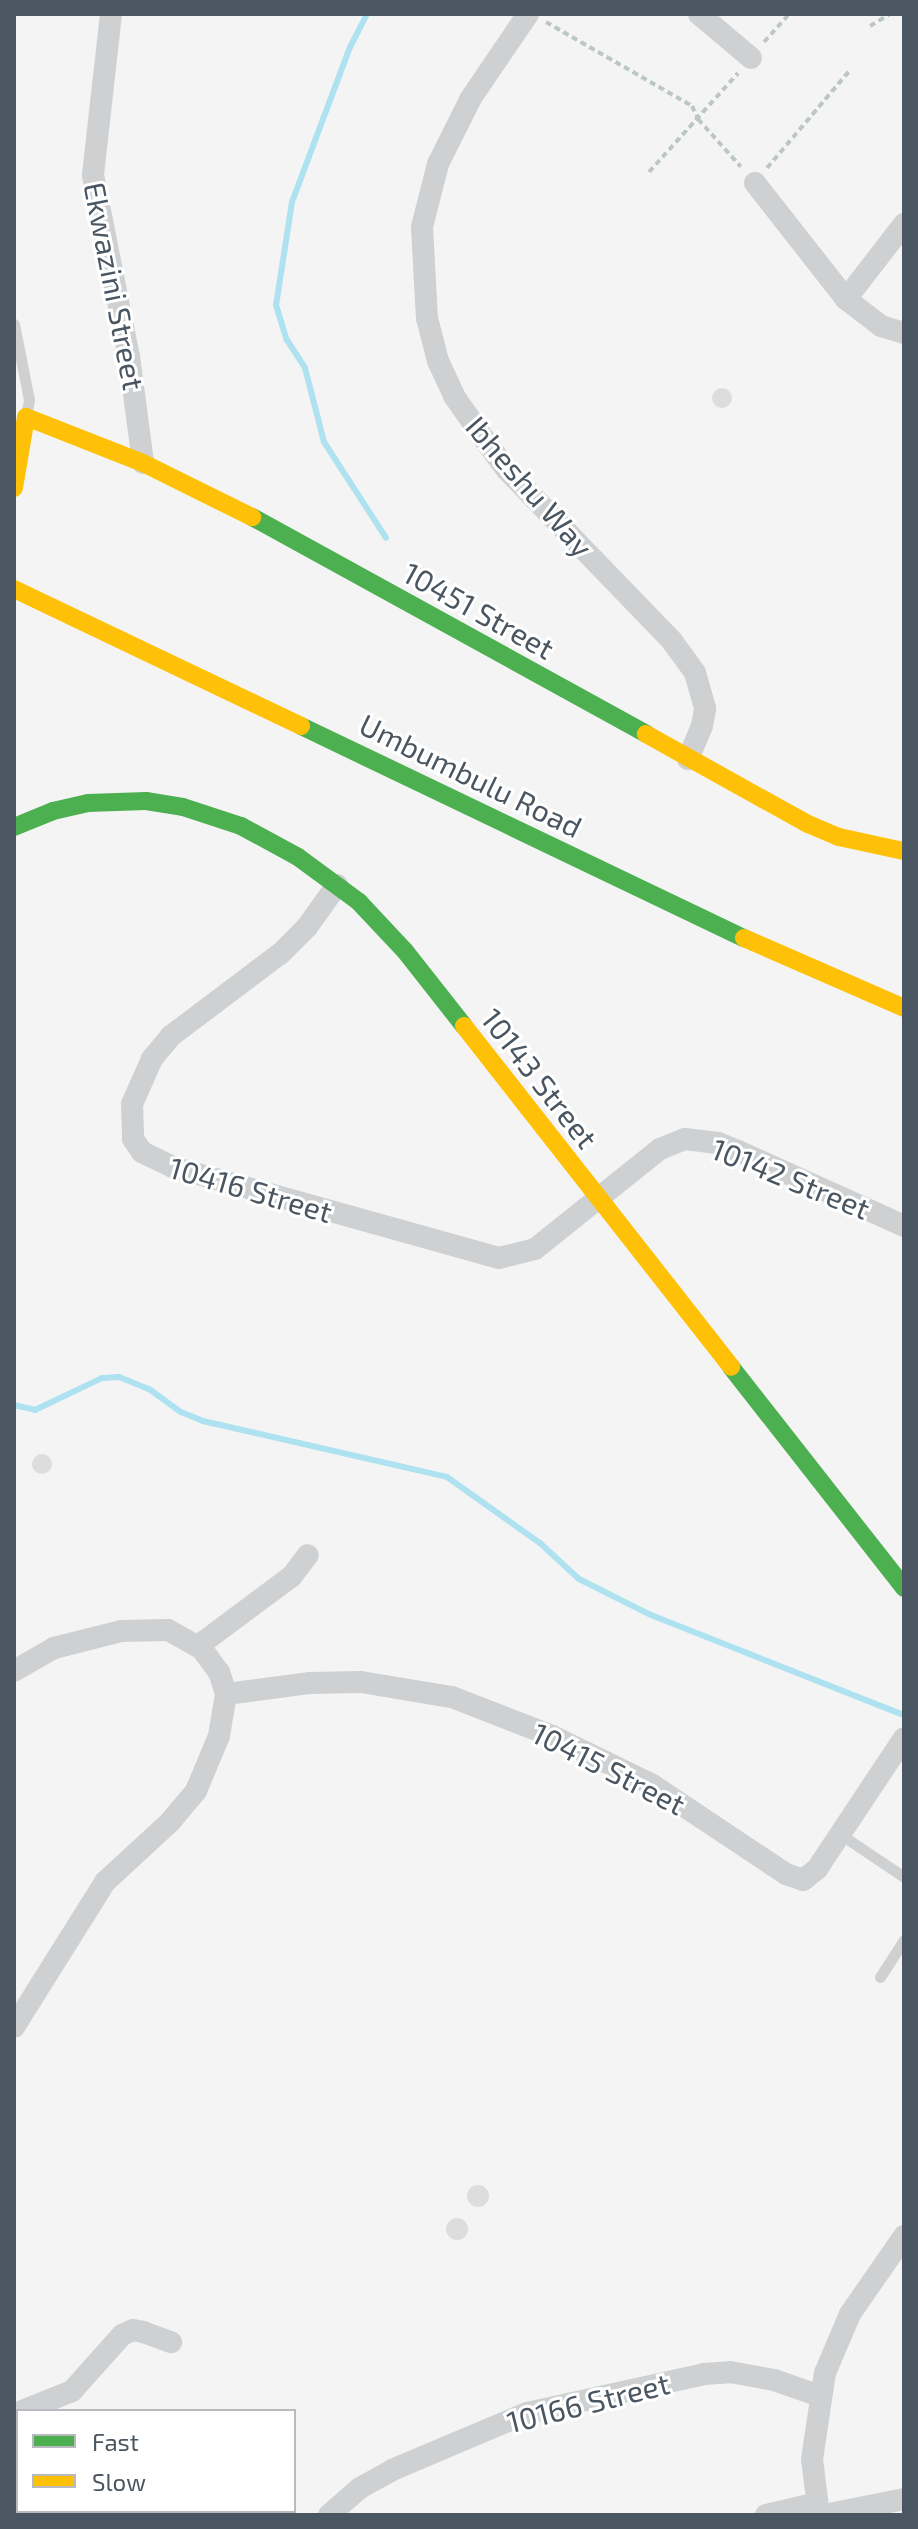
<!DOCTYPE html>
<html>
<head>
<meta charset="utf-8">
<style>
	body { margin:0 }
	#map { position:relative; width:918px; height:2529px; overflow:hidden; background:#f4f4f4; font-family:"Exo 2",sans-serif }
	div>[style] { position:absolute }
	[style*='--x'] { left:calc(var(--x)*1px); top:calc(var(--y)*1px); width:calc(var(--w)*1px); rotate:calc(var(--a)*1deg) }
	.stream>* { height:6px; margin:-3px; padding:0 3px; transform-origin:3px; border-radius:3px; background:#aee2f0 }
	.building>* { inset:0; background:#ddddde }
	.round { border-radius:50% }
	.path>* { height:4px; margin-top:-2px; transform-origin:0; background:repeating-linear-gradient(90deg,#bcc7c4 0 6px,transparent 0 10px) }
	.lane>* { height:11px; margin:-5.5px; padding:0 5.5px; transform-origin:5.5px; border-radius:5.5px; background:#ced0d2 }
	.street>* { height:22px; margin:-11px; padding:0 11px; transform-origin:11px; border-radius:11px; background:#ced0d2 }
	.fast>* { height:18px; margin:-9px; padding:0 9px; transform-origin:9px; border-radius:9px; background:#4caf50 }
	.slow>* { height:18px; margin:-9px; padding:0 9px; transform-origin:9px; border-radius:9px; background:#ffc107 }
	span { translate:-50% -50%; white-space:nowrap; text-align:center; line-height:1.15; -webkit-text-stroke:6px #fff; paint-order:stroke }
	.street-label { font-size:30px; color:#4a5661 }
	.frame { position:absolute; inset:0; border:16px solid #4a5661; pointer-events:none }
	.legend { position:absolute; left:16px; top:2409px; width:280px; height:104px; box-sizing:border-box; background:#fff; border:2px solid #b7bbc0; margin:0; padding:10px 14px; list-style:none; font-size:24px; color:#4a5661 }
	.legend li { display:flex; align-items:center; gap:16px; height:40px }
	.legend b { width:40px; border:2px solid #b7bbc0 }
</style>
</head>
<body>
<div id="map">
	<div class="stream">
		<div style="--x:367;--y:14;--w:37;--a:117"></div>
		<div style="--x:350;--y:47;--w:165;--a:110.5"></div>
		<div style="--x:292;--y:202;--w:104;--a:98.8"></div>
		<div style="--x:276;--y:305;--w:37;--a:73"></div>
		<div style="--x:287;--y:340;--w:33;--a:57"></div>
		<div style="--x:305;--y:368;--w:76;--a:75.6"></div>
		<div style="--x:324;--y:442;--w:114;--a:57.1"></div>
		<div style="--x:14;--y:1405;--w:22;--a:13"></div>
		<div style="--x:35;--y:1410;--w:74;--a:-25.5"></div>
		<div style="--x:102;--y:1378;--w:17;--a:-3"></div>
		<div style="--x:119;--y:1377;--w:32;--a:22"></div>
		<div style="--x:149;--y:1389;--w:39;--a:36"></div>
		<div style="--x:181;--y:1412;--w:24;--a:22"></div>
		<div style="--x:203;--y:1421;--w:250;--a:12.9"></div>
		<div style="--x:447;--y:1477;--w:114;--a:35.4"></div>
		<div style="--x:540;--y:1543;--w:53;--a:42.7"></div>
		<div style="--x:579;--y:1579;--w:80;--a:26.6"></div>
		<div style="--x:651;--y:1615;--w:272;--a:21.6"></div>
	</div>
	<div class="building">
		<div class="round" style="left:712px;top:388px;width:20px;height:20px"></div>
		<div class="round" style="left:32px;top:1454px;width:20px;height:20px"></div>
		<div class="round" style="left:467px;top:2185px;width:22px;height:22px"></div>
		<div class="round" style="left:446px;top:2218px;width:22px;height:22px"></div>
	</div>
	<div class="path">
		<div style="--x:546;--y:22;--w:168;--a:29.9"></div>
		<div style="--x:692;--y:106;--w:14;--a:65"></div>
		<div style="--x:698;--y:119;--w:64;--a:48.1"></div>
		<div style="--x:870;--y:26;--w:23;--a:-31"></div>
		<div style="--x:764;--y:42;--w:38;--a:-48"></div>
		<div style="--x:767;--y:168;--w:130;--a:-49.7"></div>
		<div style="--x:649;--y:172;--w:133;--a:-48"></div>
	</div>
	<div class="lane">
		<div style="--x:14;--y:324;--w:77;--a:78.8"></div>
		<div style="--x:29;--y:400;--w:16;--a:101"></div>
		<div style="--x:840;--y:1834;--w:77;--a:33.9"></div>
		<div style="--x:880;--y:1977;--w:44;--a:-57"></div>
	</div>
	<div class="street">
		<div style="--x:111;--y:14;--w:162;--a:96.4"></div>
		<div style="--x:93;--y:175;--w:185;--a:78.8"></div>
		<div style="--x:129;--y:356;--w:108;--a:82.5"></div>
		<div style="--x:528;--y:14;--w:102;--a:124.2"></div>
		<div style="--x:471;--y:98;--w:74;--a:116.6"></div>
		<div style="--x:438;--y:164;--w:65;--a:104.3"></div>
		<div style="--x:422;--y:227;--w:91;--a:86.9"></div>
		<div style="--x:427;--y:318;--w:44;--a:75.7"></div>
		<div style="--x:438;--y:361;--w:38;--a:65"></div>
		<div style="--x:454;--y:396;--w:39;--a:55"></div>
		<div style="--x:476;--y:428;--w:52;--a:53.6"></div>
		<div style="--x:507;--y:470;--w:238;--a:46"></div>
		<div style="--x:672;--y:641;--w:39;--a:54"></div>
		<div style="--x:695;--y:673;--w:37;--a:74"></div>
		<div style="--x:705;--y:709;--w:17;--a:100"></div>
		<div style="--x:702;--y:726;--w:36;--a:113"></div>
		<div style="--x:699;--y:14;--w:68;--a:40.2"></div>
		<div style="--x:755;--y:183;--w:147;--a:51.9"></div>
		<div style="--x:846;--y:299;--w:44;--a:37.6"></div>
		<div style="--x:881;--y:326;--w:24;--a:17"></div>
		<div style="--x:846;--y:299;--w:95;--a:-52.3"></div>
		<div style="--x:337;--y:885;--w:52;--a:125.5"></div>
		<div style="--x:307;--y:927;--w:37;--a:135"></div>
		<div style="--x:281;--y:953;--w:138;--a:143"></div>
		<div style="--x:171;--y:1036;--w:30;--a:130"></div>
		<div style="--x:152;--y:1059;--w:49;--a:114"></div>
		<div style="--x:132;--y:1104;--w:35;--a:88"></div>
		<div style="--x:133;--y:1139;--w:16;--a:55"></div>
		<div style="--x:142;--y:1152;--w:34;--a:26"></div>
		<div style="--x:173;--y:1167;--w:338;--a:15.6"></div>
		<div style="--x:499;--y:1258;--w:37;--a:-14"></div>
		<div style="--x:535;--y:1249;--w:160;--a:-38.7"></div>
		<div style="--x:660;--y:1149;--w:27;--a:-22"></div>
		<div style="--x:685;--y:1139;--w:33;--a:7"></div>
		<div style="--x:718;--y:1143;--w:22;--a:22"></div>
		<div style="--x:738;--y:1151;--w:182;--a:24.3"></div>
		<div style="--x:198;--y:1646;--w:117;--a:-36.7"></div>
		<div style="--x:292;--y:1576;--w:26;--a:-53"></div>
		<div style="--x:14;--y:1671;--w:46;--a:-29.9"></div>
		<div style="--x:54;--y:1648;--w:69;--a:-14.2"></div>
		<div style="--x:121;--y:1631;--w:47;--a:-1.2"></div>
		<div style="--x:168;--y:1630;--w:39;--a:29"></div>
		<div style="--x:202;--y:1649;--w:29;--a:54"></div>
		<div style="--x:219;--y:1672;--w:23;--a:72"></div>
		<div style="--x:226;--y:1694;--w:43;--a:99.5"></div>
		<div style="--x:219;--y:1736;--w:60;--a:112.7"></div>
		<div style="--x:196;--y:1791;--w:40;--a:130"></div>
		<div style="--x:170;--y:1822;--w:88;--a:137.3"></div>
		<div style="--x:105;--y:1882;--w:171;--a:122.1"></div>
		<div style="--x:226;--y:1694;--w:85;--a:-7.5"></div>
		<div style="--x:310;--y:1683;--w:51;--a:-1.1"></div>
		<div style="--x:361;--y:1682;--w:92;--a:9.4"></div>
		<div style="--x:452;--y:1697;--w:107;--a:21.3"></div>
		<div style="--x:552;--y:1736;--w:110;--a:25.9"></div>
		<div style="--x:651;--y:1784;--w:162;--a:33.7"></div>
		<div style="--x:786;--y:1874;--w:18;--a:19"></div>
		<div style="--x:803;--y:1880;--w:18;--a:-38"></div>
		<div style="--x:817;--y:1869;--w:157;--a:-56.4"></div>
		<div style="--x:22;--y:2411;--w:54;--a:-21.8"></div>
		<div style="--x:72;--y:2391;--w:75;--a:-48.2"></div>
		<div style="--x:122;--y:2335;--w:12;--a:-24"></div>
		<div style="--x:133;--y:2330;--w:10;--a:11"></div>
		<div style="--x:143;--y:2332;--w:30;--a:20"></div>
		<div style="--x:329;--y:2515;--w:41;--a:-41.1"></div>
		<div style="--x:360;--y:2488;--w:37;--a:-29"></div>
		<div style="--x:392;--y:2470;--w:147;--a:-22.9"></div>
		<div style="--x:527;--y:2413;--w:181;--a:-12.4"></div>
		<div style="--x:704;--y:2374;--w:26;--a:-4"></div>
		<div style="--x:730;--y:2372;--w:45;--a:10.3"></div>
		<div style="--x:774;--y:2380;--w:49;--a:19.2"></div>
		<div style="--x:766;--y:2515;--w:52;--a:-13.2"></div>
		<div style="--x:819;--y:2515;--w:56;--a:-97.1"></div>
		<div style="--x:812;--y:2459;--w:87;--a:-81.4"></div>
		<div style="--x:825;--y:2373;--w:64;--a:-67"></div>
		<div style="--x:850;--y:2314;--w:95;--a:-55.3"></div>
		<div style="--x:824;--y:2515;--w:82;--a:-11.3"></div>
	</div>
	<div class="fast">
		<div style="--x:252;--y:517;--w:450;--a:28.8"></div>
		<div style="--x:301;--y:726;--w:491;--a:25.6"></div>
		<div style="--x:14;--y:827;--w:42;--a:-22.3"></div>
		<div style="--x:53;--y:811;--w:36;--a:-13"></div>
		<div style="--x:88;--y:803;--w:58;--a:-2"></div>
		<div style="--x:146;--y:801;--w:37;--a:9"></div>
		<div style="--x:183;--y:807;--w:61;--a:18.1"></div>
		<div style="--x:241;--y:826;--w:65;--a:28.5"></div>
		<div style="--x:298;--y:857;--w:76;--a:36.4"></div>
		<div style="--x:359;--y:902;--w:67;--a:46.8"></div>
		<div style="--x:405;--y:951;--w:95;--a:51.8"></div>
		<div style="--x:731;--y:1367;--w:281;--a:51.9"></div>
	</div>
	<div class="slow">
		<div style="--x:14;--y:488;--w:72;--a:-80.4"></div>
		<div style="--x:26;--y:417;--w:126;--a:21.5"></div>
		<div style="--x:143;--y:463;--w:122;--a:26.4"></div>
		<div style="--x:14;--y:589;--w:318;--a:25.5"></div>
		<div style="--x:646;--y:734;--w:185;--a:29.1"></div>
		<div style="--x:808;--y:824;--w:34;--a:23"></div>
		<div style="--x:839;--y:837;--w:66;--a:12.2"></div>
		<div style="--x:744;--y:938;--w:175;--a:23.6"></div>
		<div style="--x:464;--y:1026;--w:433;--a:51.9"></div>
	</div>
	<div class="street-label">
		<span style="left:115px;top:286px;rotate:79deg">Ekwazini Street</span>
		<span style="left:530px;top:486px;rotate:49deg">Ibheshu Way</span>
		<span style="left:479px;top:610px;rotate:29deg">10451 Street</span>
		<span style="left:471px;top:775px;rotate:26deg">Umbumbulu Road</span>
		<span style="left:540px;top:1078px;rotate:52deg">10143 Street</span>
		<span style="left:791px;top:1178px;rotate:22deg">10142 Street</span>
		<span style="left:251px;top:1189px;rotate:16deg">10416 Street</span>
		<span style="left:609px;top:1768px;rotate:27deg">10415 Street</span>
		<span style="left:588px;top:2402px;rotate:-14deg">10166 Street</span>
	</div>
	<div class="frame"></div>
	<ul class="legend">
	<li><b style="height:10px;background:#4caf50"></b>Fast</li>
	<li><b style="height:10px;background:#ffc107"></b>Slow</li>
	</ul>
</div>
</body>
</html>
